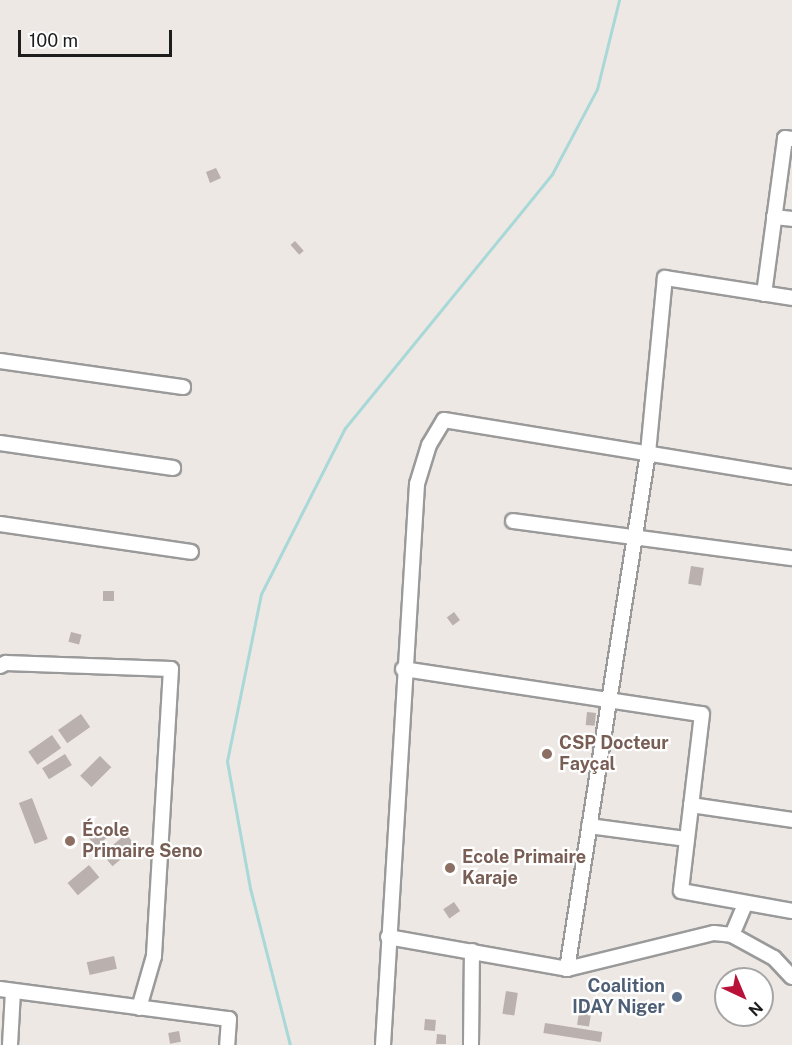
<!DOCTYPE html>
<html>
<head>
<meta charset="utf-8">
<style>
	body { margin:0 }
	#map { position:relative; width:792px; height:1045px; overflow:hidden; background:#ede8e4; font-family:"Public Sans",sans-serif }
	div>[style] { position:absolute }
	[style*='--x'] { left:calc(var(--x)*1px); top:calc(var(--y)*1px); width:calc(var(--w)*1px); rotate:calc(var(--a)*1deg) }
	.stream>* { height:3px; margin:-1.5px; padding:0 1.5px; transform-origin:1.5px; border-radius:1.5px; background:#a8d8d7 }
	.building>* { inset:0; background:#bab0ad; transform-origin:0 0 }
	.roads { filter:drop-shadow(2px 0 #9a9a9a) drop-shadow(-2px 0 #9a9a9a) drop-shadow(0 2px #9a9a9a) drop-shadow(0 -2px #9a9a9a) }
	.minor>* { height:14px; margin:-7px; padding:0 7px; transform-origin:7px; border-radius:7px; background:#fff }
	.dots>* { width:16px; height:16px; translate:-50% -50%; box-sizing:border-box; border:3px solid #fff; border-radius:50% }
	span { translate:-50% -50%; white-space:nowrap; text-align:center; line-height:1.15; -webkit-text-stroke:4.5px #fff; paint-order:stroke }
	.education-label { font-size:18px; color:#785e54; font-weight:700 }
	.left { translate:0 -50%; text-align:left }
	.service-label { font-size:18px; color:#4e5e75; font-weight:700 }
	.right { translate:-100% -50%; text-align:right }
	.north { position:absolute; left:714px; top:967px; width:60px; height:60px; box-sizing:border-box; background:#fff; border:2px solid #a5a5a5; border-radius:50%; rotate:136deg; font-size:16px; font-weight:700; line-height:24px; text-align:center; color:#1d1d1d }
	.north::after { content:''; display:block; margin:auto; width:21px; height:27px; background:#b91138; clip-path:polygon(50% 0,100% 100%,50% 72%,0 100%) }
	.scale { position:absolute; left:18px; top:30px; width:154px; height:27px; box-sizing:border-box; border:3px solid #1d1d1d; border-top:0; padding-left:8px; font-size:18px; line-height:21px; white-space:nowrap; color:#1d1d1d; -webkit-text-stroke:4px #fff; paint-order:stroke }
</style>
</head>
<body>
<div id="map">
	<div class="stream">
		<div style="--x:290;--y:1045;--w:162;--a:-104.3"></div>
		<div style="--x:250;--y:888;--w:129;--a:-100.3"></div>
		<div style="--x:227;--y:761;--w:170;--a:-78.5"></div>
		<div style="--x:261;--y:594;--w:186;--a:-63.2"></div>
		<div style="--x:345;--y:428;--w:328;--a:-50.8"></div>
		<div style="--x:552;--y:174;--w:96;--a:-62.1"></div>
		<div style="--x:597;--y:89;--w:92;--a:-76.1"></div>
	</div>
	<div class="building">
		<div style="clip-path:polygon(216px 168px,221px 178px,210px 183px,206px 172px)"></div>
		<div style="left:295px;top:241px;width:13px;height:6px;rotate:48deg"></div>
		<div style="left:691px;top:566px;width:13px;height:18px;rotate:9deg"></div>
		<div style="left:103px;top:591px;width:11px;height:10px"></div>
		<div style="left:454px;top:612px;width:10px;height:9px;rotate:53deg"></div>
		<div style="left:71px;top:632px;width:11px;height:10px;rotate:15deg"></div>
		<div style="left:587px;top:712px;width:9px;height:13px;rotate:6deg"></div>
		<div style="left:81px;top:714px;width:16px;height:28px;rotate:55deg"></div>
		<div style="left:52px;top:735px;width:16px;height:29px;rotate:55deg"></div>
		<div style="left:65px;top:754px;width:13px;height:27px;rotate:58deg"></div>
		<div style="left:100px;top:756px;width:16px;height:28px;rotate:45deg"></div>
		<div style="left:32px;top:798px;width:44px;height:14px;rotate:69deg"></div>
		<div style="left:99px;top:827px;width:13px;height:15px;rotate:48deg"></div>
		<div style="left:126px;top:834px;width:16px;height:31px;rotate:50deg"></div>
		<div style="left:89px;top:865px;width:16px;height:28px;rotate:50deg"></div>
		<div style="left:454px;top:902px;width:11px;height:13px;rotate:56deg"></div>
		<div style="left:114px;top:956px;width:13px;height:28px;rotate:77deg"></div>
		<div style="left:506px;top:991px;width:12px;height:23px;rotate:9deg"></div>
		<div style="left:581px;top:1000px;width:12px;height:25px;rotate:9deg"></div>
		<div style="left:425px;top:1019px;width:11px;height:11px;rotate:5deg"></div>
		<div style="left:545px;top:1023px;width:58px;height:10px;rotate:9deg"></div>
		<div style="left:179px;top:1031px;width:11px;height:11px;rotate:80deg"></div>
		<div style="clip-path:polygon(437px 1034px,446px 1035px,446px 1044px,436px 1044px)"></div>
	</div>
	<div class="roads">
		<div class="minor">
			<div style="--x:774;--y:217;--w:18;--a:6"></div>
			<div style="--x:764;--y:294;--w:157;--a:-82.3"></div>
			<div style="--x:785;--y:138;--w:7;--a:8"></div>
			<div style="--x:0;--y:361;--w:185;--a:8.1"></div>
			<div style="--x:0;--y:443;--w:175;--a:8.2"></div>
			<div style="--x:513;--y:521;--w:281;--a:7.6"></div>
			<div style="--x:0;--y:524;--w:193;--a:8.3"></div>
			<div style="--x:0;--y:666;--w:7;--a:-27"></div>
			<div style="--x:6;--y:663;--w:165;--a:2.1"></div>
			<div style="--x:171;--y:669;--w:288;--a:93.4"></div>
			<div style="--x:154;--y:956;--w:54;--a:106.1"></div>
			<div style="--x:403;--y:669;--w:302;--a:8.6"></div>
			<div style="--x:702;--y:714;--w:178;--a:96.8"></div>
			<div style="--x:681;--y:891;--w:113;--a:10.2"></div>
			<div style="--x:691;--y:805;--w:102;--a:8.4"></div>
			<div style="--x:589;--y:826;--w:99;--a:7.6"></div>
			<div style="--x:732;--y:935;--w:48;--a:28.7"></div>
			<div style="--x:774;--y:958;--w:26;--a:47"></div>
			<div style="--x:388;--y:937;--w:182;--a:10.1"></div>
			<div style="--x:567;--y:969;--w:151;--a:-13.8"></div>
			<div style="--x:714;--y:933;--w:18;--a:6"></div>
			<div style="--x:732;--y:935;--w:34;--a:-67"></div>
			<div style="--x:567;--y:969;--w:522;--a:-81.08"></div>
			<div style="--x:648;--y:453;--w:176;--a:-84.5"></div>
			<div style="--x:665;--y:278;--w:129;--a:8.9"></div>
			<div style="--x:0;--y:989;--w:231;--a:7.5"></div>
			<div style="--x:229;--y:1019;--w:26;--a:94"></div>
			<div style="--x:10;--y:1045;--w:53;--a:-86.8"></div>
			<div style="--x:383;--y:1045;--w:562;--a:-86.53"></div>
			<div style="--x:417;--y:484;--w:41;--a:-72.9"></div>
			<div style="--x:429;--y:445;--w:29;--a:-59"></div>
			<div style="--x:444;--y:420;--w:353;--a:9.3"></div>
			<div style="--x:471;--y:1045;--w:94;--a:-89.4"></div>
		</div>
	</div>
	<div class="dots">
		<div style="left:547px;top:754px;background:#8d6e63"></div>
		<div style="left:70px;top:841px;background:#8d6e63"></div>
		<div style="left:450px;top:868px;background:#8d6e63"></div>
		<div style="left:677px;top:997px;background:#5c6f8a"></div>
	</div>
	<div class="education-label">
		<span class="left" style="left:559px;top:754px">CSP Docteur<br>Fayçal</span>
		<span class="left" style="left:82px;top:841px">École<br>Primaire Seno</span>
		<span class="left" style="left:462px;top:868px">Ecole Primaire<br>Karaje</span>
	</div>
	<div class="service-label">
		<span class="right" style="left:665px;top:997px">Coalition<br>IDAY Niger</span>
	</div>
	<div class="north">N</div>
	<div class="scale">100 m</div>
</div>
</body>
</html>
